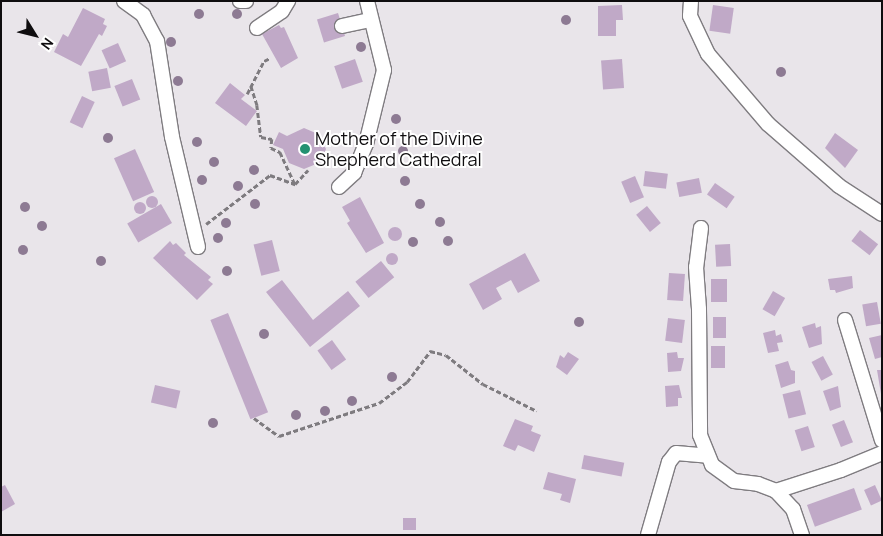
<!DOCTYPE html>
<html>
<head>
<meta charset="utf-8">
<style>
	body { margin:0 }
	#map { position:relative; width:883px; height:536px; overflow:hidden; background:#e9e5ea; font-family:Manrope,sans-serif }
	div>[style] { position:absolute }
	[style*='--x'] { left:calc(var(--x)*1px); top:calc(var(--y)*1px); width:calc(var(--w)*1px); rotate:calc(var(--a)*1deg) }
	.building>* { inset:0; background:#c0a9c7; transform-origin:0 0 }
	.round { border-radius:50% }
	.path>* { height:2.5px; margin-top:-1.25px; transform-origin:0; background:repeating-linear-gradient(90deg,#7e7b7f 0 5px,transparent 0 7.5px) }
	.roads { filter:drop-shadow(1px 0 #7f7c80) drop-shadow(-1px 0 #7f7c80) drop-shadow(0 1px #7f7c80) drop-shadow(0 -1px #7f7c80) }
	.minor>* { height:14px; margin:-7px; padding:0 7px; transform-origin:7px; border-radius:7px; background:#fff }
	.trees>* { width:10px; height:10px; margin:-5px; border-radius:50%; background:#8d7a93 }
	.dots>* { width:14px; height:14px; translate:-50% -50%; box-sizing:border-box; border:2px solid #fff; border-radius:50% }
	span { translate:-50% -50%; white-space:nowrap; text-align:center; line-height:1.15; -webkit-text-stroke:4px #fff; paint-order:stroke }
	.poi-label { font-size:18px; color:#0f0d0f }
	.left { translate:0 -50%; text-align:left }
	.frame { position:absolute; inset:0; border:2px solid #0f0d0f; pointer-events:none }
	.north { position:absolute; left:10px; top:10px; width:50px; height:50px; -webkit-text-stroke:4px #fff; paint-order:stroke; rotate:126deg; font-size:14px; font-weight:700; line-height:20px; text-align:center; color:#0f0d0f }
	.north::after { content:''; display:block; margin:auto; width:18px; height:22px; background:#0f0d0f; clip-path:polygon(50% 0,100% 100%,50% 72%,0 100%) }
</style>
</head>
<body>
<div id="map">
	<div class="building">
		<div style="clip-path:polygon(622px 5px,623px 20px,616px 20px,616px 36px,598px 36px,598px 6px)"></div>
		<div style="left:713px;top:5px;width:21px;height:26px;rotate:8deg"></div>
		<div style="clip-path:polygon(83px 8px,105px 19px,103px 24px,107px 26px,102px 36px,99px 34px,81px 66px,54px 52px,63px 34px,68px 37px)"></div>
		<div style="left:338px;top:13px;width:24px;height:22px;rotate:73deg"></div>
		<div style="clip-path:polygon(279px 25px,281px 28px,284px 27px,298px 58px,281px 68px,262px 34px)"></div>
		<div style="left:118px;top:43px;width:20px;height:18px;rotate:66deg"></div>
		<div style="left:355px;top:59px;width:24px;height:22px;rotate:71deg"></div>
		<div style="left:622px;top:59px;width:29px;height:21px;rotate:86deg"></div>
		<div style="left:107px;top:68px;width:20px;height:19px;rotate:79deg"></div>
		<div style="left:132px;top:79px;width:22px;height:19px;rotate:68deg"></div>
		<div style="clip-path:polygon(230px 83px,245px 95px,241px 99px,257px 111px,246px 126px,215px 103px)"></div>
		<div style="left:82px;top:96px;width:14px;height:29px;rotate:25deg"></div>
		<div style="clip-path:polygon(304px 128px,318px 134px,326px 149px,321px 162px,304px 169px,289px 163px,283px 149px,273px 145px,279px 132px,287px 136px)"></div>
		<div style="clip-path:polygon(835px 133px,858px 150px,845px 168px,825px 148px)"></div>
		<div style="left:135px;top:149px;width:47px;height:23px;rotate:66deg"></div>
		<div style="left:645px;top:171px;width:23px;height:15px;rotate:7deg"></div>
		<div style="left:635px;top:176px;width:23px;height:15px;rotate:67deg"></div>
		<div style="left:699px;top:178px;width:15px;height:23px;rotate:79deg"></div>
		<div style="left:715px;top:183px;width:24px;height:14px;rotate:35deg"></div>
		<div class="round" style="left:146px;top:196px;width:12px;height:12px"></div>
		<div style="clip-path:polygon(360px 197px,384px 243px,366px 253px,347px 223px,350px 221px,342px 207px)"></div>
		<div class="round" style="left:134px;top:202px;width:12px;height:12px"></div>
		<div style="left:161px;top:204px;width:22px;height:39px;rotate:60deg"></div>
		<div style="left:647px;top:206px;width:22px;height:14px;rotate:51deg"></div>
		<div class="round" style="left:388px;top:227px;width:14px;height:14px"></div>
		<div style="left:860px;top:230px;width:23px;height:14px;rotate:38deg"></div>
		<div style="left:272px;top:240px;width:32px;height:19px;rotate:76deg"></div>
		<div style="clip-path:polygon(170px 241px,173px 245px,176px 243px,186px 253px,184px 255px,211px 277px,208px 280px,213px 284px,197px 300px,153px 258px)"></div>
		<div style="left:730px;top:244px;width:22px;height:15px;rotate:87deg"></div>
		<div class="round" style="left:386px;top:253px;width:12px;height:12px"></div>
		<div style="clip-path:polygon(525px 253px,540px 281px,518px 293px,511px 280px,496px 288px,502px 299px,483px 310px,469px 284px)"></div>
		<div style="left:381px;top:261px;width:21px;height:33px;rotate:51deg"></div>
		<div style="left:669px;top:273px;width:16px;height:27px;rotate:4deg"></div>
		<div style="clip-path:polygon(852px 276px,853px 288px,836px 293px,835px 290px,830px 290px,828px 279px)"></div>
		<div style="left:727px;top:279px;width:23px;height:16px;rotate:90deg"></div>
		<div style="clip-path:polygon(282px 280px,313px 320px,348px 291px,360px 306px,310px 347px,266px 292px)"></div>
		<div style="left:773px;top:291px;width:14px;height:21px;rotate:30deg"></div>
		<div style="left:877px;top:302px;width:22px;height:15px;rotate:80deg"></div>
		<div style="left:228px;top:313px;width:107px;height:19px;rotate:68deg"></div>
		<div style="left:713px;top:317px;width:13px;height:21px"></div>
		<div style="left:668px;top:318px;width:17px;height:23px;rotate:7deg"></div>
		<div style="clip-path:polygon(815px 323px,816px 328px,821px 326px,822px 344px,809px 348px,802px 327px)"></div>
		<div style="clip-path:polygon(775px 330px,776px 336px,781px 334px,783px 342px,777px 343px,779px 351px,768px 353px,763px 333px)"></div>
		<div style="clip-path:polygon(882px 335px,882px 357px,875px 359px,869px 338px)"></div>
		<div style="left:332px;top:340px;width:24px;height:18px;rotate:54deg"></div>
		<div style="left:711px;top:346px;width:14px;height:22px"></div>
		<div style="clip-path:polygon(568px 352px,579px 359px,567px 375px,556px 367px,560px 355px,564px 358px)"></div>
		<div style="clip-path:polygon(677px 352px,678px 358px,684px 358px,681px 371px,668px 372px,667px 353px)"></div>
		<div style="left:823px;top:356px;width:21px;height:13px;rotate:62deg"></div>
		<div style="clip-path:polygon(788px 361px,791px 370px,795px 371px,795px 383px,781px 388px,775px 365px)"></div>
		<div style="clip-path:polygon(877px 370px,882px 370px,882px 394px,881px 394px)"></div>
		<div style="left:155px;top:385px;width:26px;height:18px;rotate:13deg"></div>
		<div style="clip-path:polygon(679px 385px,682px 398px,678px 398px,678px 406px,666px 407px,665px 386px)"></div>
		<div style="clip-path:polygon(838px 386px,841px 407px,830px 411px,823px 391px)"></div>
		<div style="left:800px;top:390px;width:25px;height:18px;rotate:76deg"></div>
		<div style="clip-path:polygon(515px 419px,533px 426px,531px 431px,541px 435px,534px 452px,518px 445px,515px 451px,503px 446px)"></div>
		<div style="left:844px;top:420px;width:24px;height:13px;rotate:68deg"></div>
		<div style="left:808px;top:426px;width:22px;height:14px;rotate:72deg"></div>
		<div style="left:584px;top:455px;width:41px;height:14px;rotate:11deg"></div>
		<div style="clip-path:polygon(548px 472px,576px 479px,570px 503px,560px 500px,562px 494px,543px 489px)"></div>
		<div style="clip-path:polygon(5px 485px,15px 504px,1px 512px,1px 487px)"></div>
		<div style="left:875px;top:485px;width:17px;height:12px;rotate:66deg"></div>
		<div style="left:854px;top:488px;width:23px;height:50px;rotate:70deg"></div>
		<div style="left:403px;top:518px;width:13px;height:12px"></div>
	</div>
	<div class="path">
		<div style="--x:251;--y:86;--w:20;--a:72"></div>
		<div style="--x:257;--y:105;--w:32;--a:83"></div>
		<div style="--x:261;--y:137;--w:11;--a:10"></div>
		<div style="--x:272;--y:139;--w:9;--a:96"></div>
		<div style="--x:271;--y:148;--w:10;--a:24"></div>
		<div style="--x:280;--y:152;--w:35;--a:65"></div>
		<div style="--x:247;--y:94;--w:37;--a:-63"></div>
		<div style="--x:264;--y:61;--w:7;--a:-27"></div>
		<div style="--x:206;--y:224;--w:81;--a:-37.4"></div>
		<div style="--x:270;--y:175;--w:27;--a:20"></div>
		<div style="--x:295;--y:184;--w:19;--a:-47"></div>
		<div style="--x:254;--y:418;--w:31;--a:36"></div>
		<div style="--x:279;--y:436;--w:105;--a:-18.3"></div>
		<div style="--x:379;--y:403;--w:35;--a:-37"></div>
		<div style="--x:407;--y:382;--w:39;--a:-53"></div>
		<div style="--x:430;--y:351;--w:16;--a:14"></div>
		<div style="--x:446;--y:355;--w:47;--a:38.1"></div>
		<div style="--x:483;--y:384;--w:60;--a:26.6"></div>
	</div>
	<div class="roads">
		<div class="minor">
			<div style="--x:124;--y:1;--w:24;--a:36"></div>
			<div style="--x:143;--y:15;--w:30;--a:62"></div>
			<div style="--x:157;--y:41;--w:97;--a:81.1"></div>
			<div style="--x:172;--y:137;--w:113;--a:76.7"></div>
			<div style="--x:240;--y:1;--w:6;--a:0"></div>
			<div style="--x:691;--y:1;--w:15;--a:94"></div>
			<div style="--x:690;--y:16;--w:42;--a:64.7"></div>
			<div style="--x:708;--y:54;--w:92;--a:49.4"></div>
			<div style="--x:768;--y:124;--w:94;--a:41.1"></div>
			<div style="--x:839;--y:186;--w:51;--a:33.1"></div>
			<div style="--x:342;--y:26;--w:29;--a:-12"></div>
			<div style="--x:257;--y:28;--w:30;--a:-34"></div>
			<div style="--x:282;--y:11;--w:12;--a:-59"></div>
			<div style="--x:339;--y:187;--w:21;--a:-43"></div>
			<div style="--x:354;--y:173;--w:31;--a:-68"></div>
			<div style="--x:366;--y:144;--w:76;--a:-76.3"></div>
			<div style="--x:384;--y:70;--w:71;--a:-103.8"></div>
			<div style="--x:701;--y:228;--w:39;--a:97"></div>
			<div style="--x:696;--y:267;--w:42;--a:85.9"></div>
			<div style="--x:699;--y:309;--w:126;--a:89.5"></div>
			<div style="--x:700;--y:435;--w:32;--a:68"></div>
			<div style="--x:712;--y:465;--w:27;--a:36"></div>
			<div style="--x:734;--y:481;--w:24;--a:7"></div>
			<div style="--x:758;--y:484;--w:19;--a:21"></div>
			<div style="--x:776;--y:491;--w:68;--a:-17.9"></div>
			<div style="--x:841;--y:470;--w:44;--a:-22.5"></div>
			<div style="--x:845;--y:320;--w:126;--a:72.9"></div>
			<div style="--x:776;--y:491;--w:25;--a:47"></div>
			<div style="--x:793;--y:509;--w:28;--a:71"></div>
			<div style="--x:648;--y:535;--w:76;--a:-74"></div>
			<div style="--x:669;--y:462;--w:11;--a:-52"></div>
			<div style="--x:676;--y:453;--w:32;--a:5"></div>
		</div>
	</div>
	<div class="trees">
		<div style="left:199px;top:14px"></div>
		<div style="left:237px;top:14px"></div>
		<div style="left:566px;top:20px"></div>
		<div style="left:171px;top:42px"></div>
		<div style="left:361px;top:47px"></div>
		<div style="left:781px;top:72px"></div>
		<div style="left:178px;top:81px"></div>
		<div style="left:396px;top:119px"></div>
		<div style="left:108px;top:138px"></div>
		<div style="left:197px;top:142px"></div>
		<div style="left:403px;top:151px"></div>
		<div style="left:214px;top:162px"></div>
		<div style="left:254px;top:170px"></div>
		<div style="left:202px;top:180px"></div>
		<div style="left:405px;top:181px"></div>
		<div style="left:238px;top:186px"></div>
		<div style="left:255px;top:204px"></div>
		<div style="left:420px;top:204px"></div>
		<div style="left:25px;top:207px"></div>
		<div style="left:440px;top:222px"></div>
		<div style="left:226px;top:223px"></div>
		<div style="left:42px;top:226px"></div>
		<div style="left:218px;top:238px"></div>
		<div style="left:448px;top:241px"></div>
		<div style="left:413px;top:242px"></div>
		<div style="left:23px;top:250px"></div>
		<div style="left:101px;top:261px"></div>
		<div style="left:227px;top:271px"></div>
		<div style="left:579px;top:322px"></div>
		<div style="left:264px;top:334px"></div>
		<div style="left:392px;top:377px"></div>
		<div style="left:352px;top:401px"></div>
		<div style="left:325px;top:411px"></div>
		<div style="left:296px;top:415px"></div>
		<div style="left:213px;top:423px"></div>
	</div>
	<div class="dots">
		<div style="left:305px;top:149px;background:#239171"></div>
	</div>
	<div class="poi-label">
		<span class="left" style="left:315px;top:149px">Mother of the Divine<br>Shepherd Cathedral</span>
	</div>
	<div class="frame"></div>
	<div class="north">N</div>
</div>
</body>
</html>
